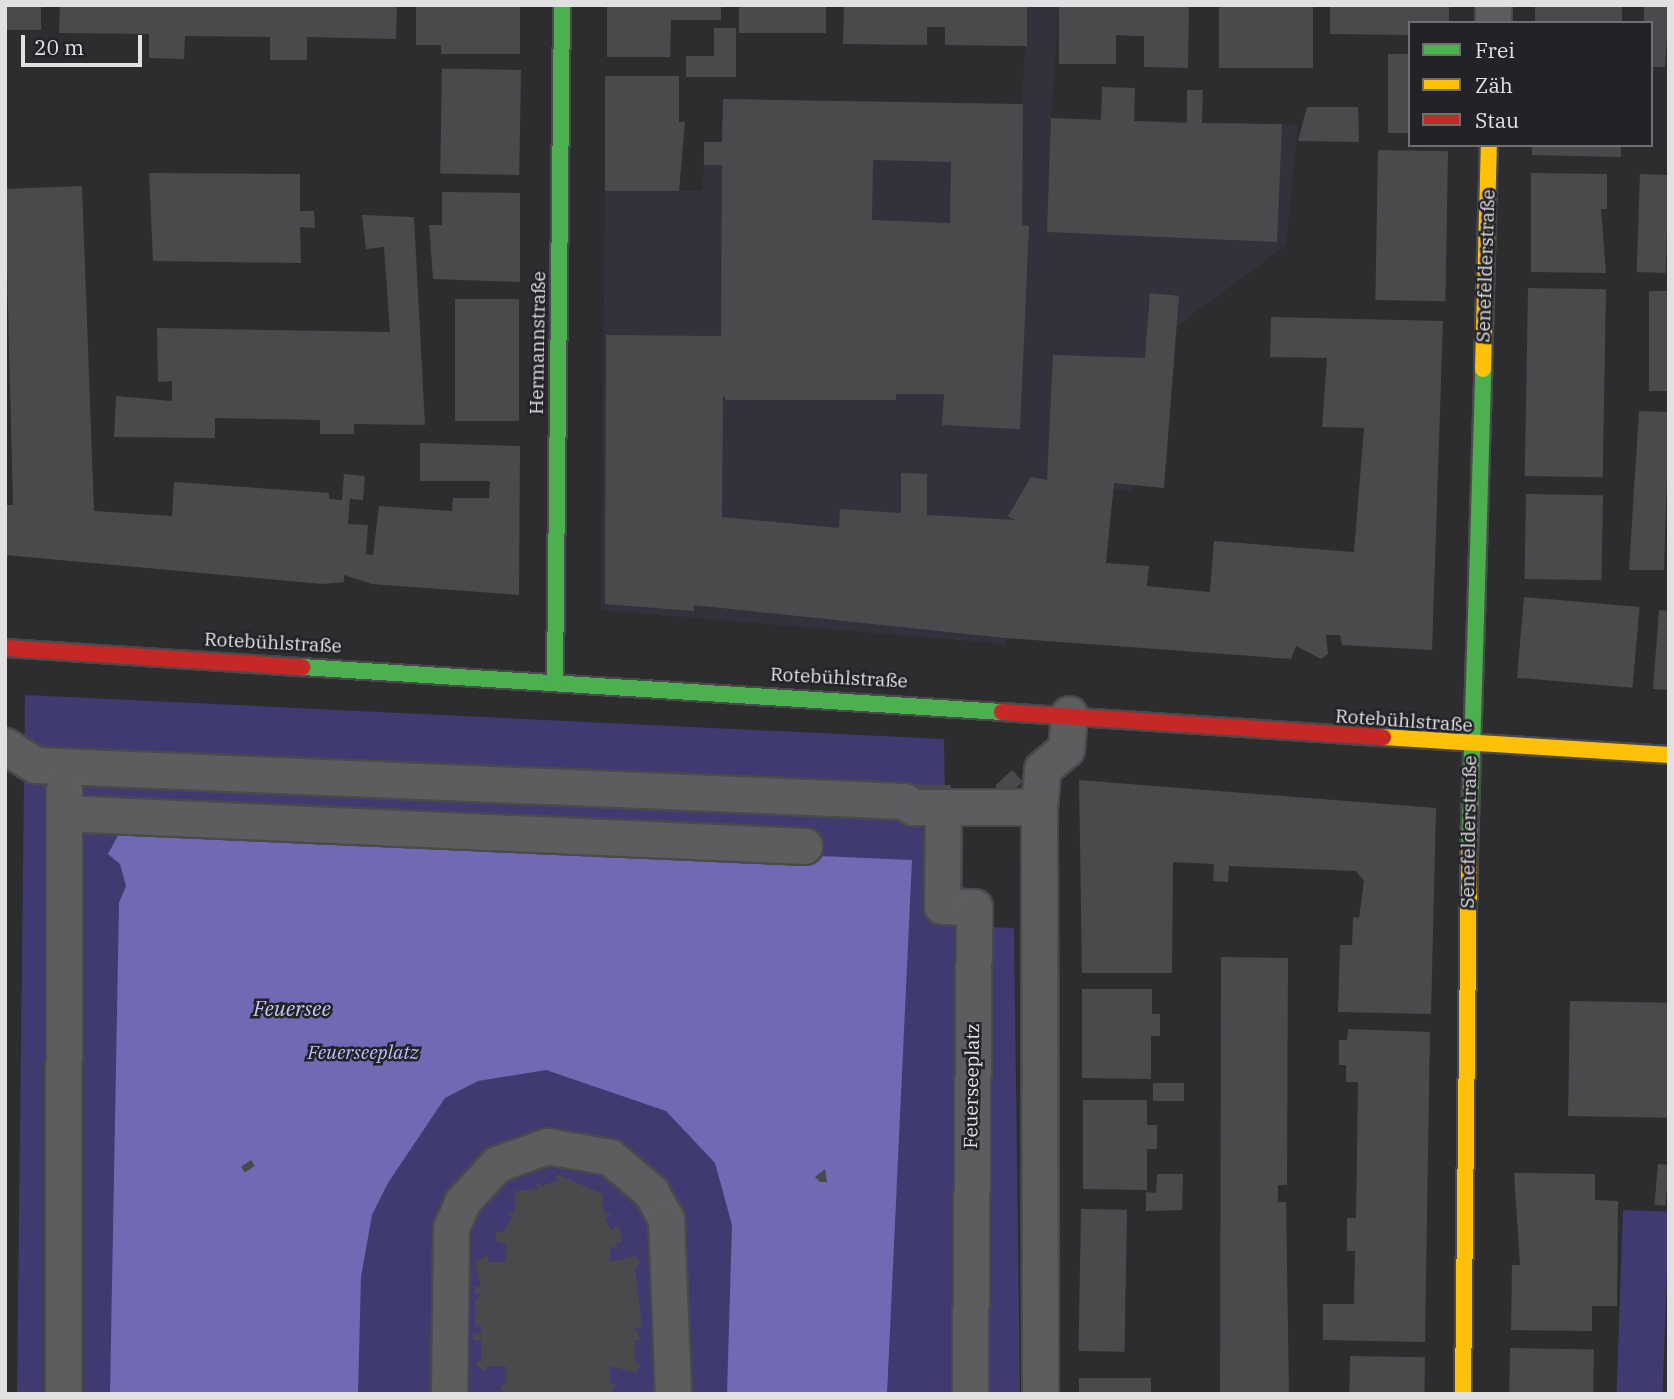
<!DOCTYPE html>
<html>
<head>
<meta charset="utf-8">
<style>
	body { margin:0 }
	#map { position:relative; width:1674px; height:1399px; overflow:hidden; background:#2d2d30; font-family:"IBM Plex Serif",serif }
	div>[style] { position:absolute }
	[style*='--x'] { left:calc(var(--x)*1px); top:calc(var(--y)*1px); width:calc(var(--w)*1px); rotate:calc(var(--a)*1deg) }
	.built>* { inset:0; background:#32323c }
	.green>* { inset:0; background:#3f3a70; transform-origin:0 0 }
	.water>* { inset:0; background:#6f6ab3 }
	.building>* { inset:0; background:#4a4a4d; transform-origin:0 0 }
	.roads { filter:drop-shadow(2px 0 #4a4a4d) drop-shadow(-2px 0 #4a4a4d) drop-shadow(0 2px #4a4a4d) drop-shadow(0 -2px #4a4a4d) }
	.street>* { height:35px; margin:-17.5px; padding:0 17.5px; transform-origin:17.5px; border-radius:17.5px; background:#5d5d60 }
	.fast>* { height:16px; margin:-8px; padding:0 8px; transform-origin:8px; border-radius:8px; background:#4caf50 }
	.slow>* { height:16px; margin:-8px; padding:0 8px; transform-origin:8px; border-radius:8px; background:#ffc107 }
	.jam>* { height:16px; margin:-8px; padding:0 8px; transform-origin:8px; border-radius:8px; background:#c62828 }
	span { translate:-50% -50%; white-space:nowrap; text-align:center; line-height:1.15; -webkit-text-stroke:5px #222227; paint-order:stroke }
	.street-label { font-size:19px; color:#e1e1e4 }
	.park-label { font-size:19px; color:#bfbeff; font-style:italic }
	.water-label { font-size:21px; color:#c8c8f3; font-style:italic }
	.frame { position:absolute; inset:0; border:7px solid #e1e1e4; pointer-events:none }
	.legend { position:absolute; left:1408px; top:21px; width:245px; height:126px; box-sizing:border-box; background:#222227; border:2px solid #6e6e73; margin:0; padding:9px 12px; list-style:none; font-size:21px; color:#e1e1e4 }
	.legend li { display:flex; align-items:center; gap:14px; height:35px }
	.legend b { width:35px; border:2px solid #6e6e73 }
	.scale { position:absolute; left:21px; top:35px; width:121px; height:32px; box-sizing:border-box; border:4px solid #e1e1e4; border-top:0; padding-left:9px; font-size:21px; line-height:24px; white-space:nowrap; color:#e1e1e4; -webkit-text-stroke:5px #222227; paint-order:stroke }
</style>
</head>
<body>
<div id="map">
	<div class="built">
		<div style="clip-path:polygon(1027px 5px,1059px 5px,1051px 118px,1298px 125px,1286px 245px,1161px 338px,1133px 491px,1037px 483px,1017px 519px,1006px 644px,601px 610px,605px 191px,703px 191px,704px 142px,722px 141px,723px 99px,1022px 104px)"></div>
	</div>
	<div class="green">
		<div style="clip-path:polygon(25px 695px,944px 739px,947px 925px,1014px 928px,1020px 1394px,17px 1394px)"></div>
		<div style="left:1623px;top:1210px;width:46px;height:184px;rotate:2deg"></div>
	</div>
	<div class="water">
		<div style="clip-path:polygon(123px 826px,912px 860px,887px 1394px,727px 1394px,732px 1225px,715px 1163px,666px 1111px,546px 1070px,478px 1081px,445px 1098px,388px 1183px,372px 1215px,361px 1277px,358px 1394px,110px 1394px,119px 903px,126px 886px,120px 864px,108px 854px)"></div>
	</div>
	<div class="building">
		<div style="left:5px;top:5px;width:36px;height:25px"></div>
		<div style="clip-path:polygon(60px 5px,397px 5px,396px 39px,307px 37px,307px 60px,270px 60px,270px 37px,185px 36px,184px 59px,149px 58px,149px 34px,59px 33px)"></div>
		<div style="clip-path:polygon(416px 5px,520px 5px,520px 54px,441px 54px,441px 45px,416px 45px)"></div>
		<div style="clip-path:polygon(607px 5px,721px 5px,721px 20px,671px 20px,670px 57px,607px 57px)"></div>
		<div style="left:739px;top:5px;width:87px;height:28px"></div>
		<div style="clip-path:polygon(844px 5px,1027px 5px,1027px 46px,945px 45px,945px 27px,927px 27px,927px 45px,843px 44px)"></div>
		<div style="clip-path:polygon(1059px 5px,1189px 5px,1188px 68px,1144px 67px,1144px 36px,1134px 36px,1116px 35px,1116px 64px,1059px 64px)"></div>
		<div style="left:1219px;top:5px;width:94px;height:63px"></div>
		<div style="clip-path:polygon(1330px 5px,1449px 5px,1449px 23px,1410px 23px,1410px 35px,1330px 34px)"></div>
		<div style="left:1535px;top:5px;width:87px;height:18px"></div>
		<div style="clip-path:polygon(1644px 5px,1669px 5px,1665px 67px,1651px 67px,1651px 23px,1644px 23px)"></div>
		<div style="clip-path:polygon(714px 28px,736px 28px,736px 77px,686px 77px,686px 56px,714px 56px)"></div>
		<div style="left:1388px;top:54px;width:22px;height:79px"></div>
		<div style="left:521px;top:70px;width:105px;height:79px;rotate:91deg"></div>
		<div style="clip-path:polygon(605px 76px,679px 76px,679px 122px,685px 122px,679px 191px,605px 191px)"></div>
		<div style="clip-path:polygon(1102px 87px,1135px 88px,1134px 121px,1187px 123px,1187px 90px,1203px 90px,1202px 123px,1282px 124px,1277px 242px,1047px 232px,1051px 118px,1101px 120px)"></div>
		<div style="clip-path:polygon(evenodd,723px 99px,1023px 104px,1022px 225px,1029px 226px,1020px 429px,942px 425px,944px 394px,896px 394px,896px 400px,726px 400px,723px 395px,722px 517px,839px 528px,840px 509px,901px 513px,901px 473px,927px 474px,927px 515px,1015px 520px,1008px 516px,1031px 477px,1047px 480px,1053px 355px,1145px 358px,1150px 293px,1179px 296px,1164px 488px,1114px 483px,1106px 563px,1149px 566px,1147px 586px,1210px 592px,1214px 541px,1354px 552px,1364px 428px,1322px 427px,1327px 358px,1270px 357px,1271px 317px,1443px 321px,1432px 650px,1342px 645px,1340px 635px,1326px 635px,1328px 654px,1321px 659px,1296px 646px,1291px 659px,1005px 638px,694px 605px,694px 611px,605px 604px,606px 335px,721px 336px,722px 165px,704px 165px,704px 142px,722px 142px,723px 99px,873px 160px,951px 162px,950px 223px,872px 220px,873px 160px)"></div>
		<div style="clip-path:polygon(1307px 107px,1358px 107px,1359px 142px,1298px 141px)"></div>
		<div style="clip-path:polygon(1532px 145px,1621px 145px,1621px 157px,1532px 155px)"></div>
		<div style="left:1378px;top:150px;width:70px;height:150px;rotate:1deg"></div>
		<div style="clip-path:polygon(149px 173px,300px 174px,300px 211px,314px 211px,315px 228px,300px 227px,301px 263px,153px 261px)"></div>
		<div style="clip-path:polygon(1531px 173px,1607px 174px,1607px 209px,1601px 209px,1606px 273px,1531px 272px)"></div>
		<div style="left:1640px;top:174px;width:29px;height:98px;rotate:2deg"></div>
		<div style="clip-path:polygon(82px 186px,94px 511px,172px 516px,174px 482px,329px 493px,329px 499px,342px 500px,344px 474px,365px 476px,363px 500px,350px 499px,348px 524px,368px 525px,366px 554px,373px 555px,379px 506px,452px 511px,453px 498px,489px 498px,490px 481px,420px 481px,420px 443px,520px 446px,519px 595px,372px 584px,344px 575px,344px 582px,322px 584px,5px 555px,5px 505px,13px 505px,5px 189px)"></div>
		<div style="clip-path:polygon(442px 192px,520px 193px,520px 282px,433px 279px,429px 225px,442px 225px)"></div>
		<div style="clip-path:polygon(362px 215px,414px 217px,425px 425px,354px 424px,354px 434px,320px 434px,320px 420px,215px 418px,215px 438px,114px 437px,116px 396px,172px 401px,172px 381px,158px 382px,157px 328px,390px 332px,384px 247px,366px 249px)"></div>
		<div style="left:1528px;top:288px;width:78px;height:188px;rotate:1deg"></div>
		<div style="left:1649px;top:291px;width:20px;height:100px"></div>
		<div style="left:455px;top:299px;width:64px;height:122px"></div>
		<div style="clip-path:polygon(1639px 411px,1669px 412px,1664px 570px,1629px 570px)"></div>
		<div style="left:1526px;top:494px;width:77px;height:85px;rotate:1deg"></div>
		<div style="left:1524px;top:597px;width:116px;height:81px;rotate:5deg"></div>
		<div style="clip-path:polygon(1659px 610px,1669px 611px,1669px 690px,1653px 689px)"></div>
		<div style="left:1012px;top:770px;width:16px;height:23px;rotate:47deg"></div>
		<div style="clip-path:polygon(1079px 780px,1436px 808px,1431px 1014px,1338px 1012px,1340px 945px,1352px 945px,1353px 917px,1359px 918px,1364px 881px,1356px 871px,1229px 866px,1228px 882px,1213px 881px,1214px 864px,1173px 862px,1172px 973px,1082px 973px)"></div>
		<div style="left:917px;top:785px;width:34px;height:17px"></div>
		<div style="clip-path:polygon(1221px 957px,1288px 958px,1287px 1185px,1278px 1185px,1278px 1202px,1286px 1202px,1289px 1394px,1220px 1394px)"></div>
		<div style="clip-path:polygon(1082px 989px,1152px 989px,1152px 1014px,1160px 1014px,1160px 1036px,1151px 1036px,1151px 1079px,1082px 1078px)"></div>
		<div style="left:1570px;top:1001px;width:99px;height:115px;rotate:1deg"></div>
		<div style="clip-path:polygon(1348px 1029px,1430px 1032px,1425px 1342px,1323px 1340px,1323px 1304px,1354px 1304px,1355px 1251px,1347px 1251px,1347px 1218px,1356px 1218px,1358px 1082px,1346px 1082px,1346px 1065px,1339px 1065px,1339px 1040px,1347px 1040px)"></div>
		<div style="left:1153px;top:1083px;width:31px;height:18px"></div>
		<div style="clip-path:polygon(1083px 1100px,1147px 1100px,1147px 1125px,1157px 1125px,1157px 1149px,1147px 1149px,1147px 1190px,1083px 1189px)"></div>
		<div style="left:251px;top:1160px;width:7px;height:12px;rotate:56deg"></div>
		<div style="left:1658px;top:1164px;width:11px;height:41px;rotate:5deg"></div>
		<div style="clip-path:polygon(825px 1169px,827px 1182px,820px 1182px,815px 1177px)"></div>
		<div style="clip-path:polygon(1514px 1173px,1595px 1174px,1595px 1200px,1618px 1201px,1617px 1306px,1592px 1306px,1592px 1331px,1511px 1330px,1512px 1265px,1520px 1265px)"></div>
		<div style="clip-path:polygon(556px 1174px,603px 1194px,603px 1212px,612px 1215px,605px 1218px,611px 1230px,619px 1225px,622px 1242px,615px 1244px,620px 1251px,610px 1246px,610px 1262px,635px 1256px,641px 1262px,635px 1268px,642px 1327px,635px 1328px,641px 1340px,635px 1340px,635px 1360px,641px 1366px,635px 1373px,610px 1366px,610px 1384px,616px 1384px,610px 1394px,505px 1394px,499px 1385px,506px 1385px,506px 1366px,486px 1366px,486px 1372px,475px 1365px,481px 1360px,481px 1340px,473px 1340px,473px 1333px,481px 1334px,481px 1325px,475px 1325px,475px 1301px,482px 1294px,475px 1294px,475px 1287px,481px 1287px,475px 1261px,488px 1255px,488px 1262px,506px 1262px,506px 1244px,496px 1241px,495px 1231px,502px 1233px,513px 1217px,507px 1215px,515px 1211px,515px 1191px,538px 1189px,535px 1182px,542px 1186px,557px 1180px)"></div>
		<div style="clip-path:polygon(1157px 1174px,1183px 1174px,1182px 1210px,1146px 1211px,1146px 1192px,1156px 1193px)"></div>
		<div style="left:1081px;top:1209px;width:46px;height:142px;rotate:1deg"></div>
		<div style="left:1510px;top:1348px;width:84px;height:46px;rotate:1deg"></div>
		<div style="left:1350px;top:1356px;width:75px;height:38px;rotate:1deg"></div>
		<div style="left:1079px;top:1378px;width:72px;height:16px"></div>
	</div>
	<div class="roads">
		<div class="street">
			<div style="--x:1493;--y:23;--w:18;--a:-90"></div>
			<div style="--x:5;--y:746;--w:36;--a:32"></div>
			<div style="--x:36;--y:765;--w:869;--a:2.37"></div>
			<div style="--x:904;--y:801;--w:11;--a:34"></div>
			<div style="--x:913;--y:807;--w:126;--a:0"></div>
			<div style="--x:943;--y:808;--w:98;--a:90.6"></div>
			<div style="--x:942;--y:906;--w:32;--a:2"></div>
			<div style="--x:974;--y:907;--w:487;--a:90.5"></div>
			<div style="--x:64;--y:813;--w:741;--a:2.55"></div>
			<div style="--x:63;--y:1394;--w:604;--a:-89.91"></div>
			<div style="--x:449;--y:1394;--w:166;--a:-89.3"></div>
			<div style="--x:451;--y:1228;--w:28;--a:-67"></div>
			<div style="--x:462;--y:1202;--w:52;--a:-47.4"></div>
			<div style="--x:497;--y:1164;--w:53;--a:-19.8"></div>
			<div style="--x:547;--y:1146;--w:64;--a:9.9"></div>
			<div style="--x:610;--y:1157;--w:54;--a:40.5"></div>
			<div style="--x:651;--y:1192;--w:31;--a:61"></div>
			<div style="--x:666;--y:1219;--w:175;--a:87.7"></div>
			<div style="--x:1040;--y:1394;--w:587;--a:-90.1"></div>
			<div style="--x:1039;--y:807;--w:38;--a:-85"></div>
			<div style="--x:1042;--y:769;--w:31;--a:-40"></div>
			<div style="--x:1066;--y:749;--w:35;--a:-85"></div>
		</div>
		<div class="fast">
			<div style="--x:302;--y:667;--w:701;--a:3.68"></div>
			<div style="--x:555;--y:682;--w:677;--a:-89.41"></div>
			<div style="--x:1469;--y:853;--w:484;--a:-88.3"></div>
		</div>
		<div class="slow">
			<div style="--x:1483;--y:369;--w:224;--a:-88.5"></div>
			<div style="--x:1383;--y:737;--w:287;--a:3.6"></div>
			<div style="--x:1463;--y:1394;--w:541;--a:-89.36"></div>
		</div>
		<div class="jam">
			<div style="--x:5;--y:648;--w:298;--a:3.7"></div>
			<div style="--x:1002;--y:712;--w:382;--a:3.8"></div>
		</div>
	</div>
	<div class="street-label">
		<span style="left:1486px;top:266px;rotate:-88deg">Senefelderstraße</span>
		<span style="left:538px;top:343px;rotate:-89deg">Hermannstraße</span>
		<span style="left:273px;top:643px;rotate:3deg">Rotebühlstraße</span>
		<span style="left:839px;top:678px;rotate:3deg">Rotebühlstraße</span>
		<span style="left:1404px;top:721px;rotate:4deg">Rotebühlstraße</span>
		<span style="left:1469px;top:832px;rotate:-89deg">Senefelderstraße</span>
		<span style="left:972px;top:1086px;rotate:-89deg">Feuerseeplatz</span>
	</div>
	<div class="park-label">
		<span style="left:363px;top:1053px">Feuerseeplatz</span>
	</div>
	<div class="water-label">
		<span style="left:292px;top:1008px">Feuersee</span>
	</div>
	<div class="frame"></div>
	<ul class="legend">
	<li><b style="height:9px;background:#4caf50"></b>Frei</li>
	<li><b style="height:9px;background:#ffc107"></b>Zäh</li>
	<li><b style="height:9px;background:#c62828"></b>Stau</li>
	</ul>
	<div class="scale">20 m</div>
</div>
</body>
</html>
